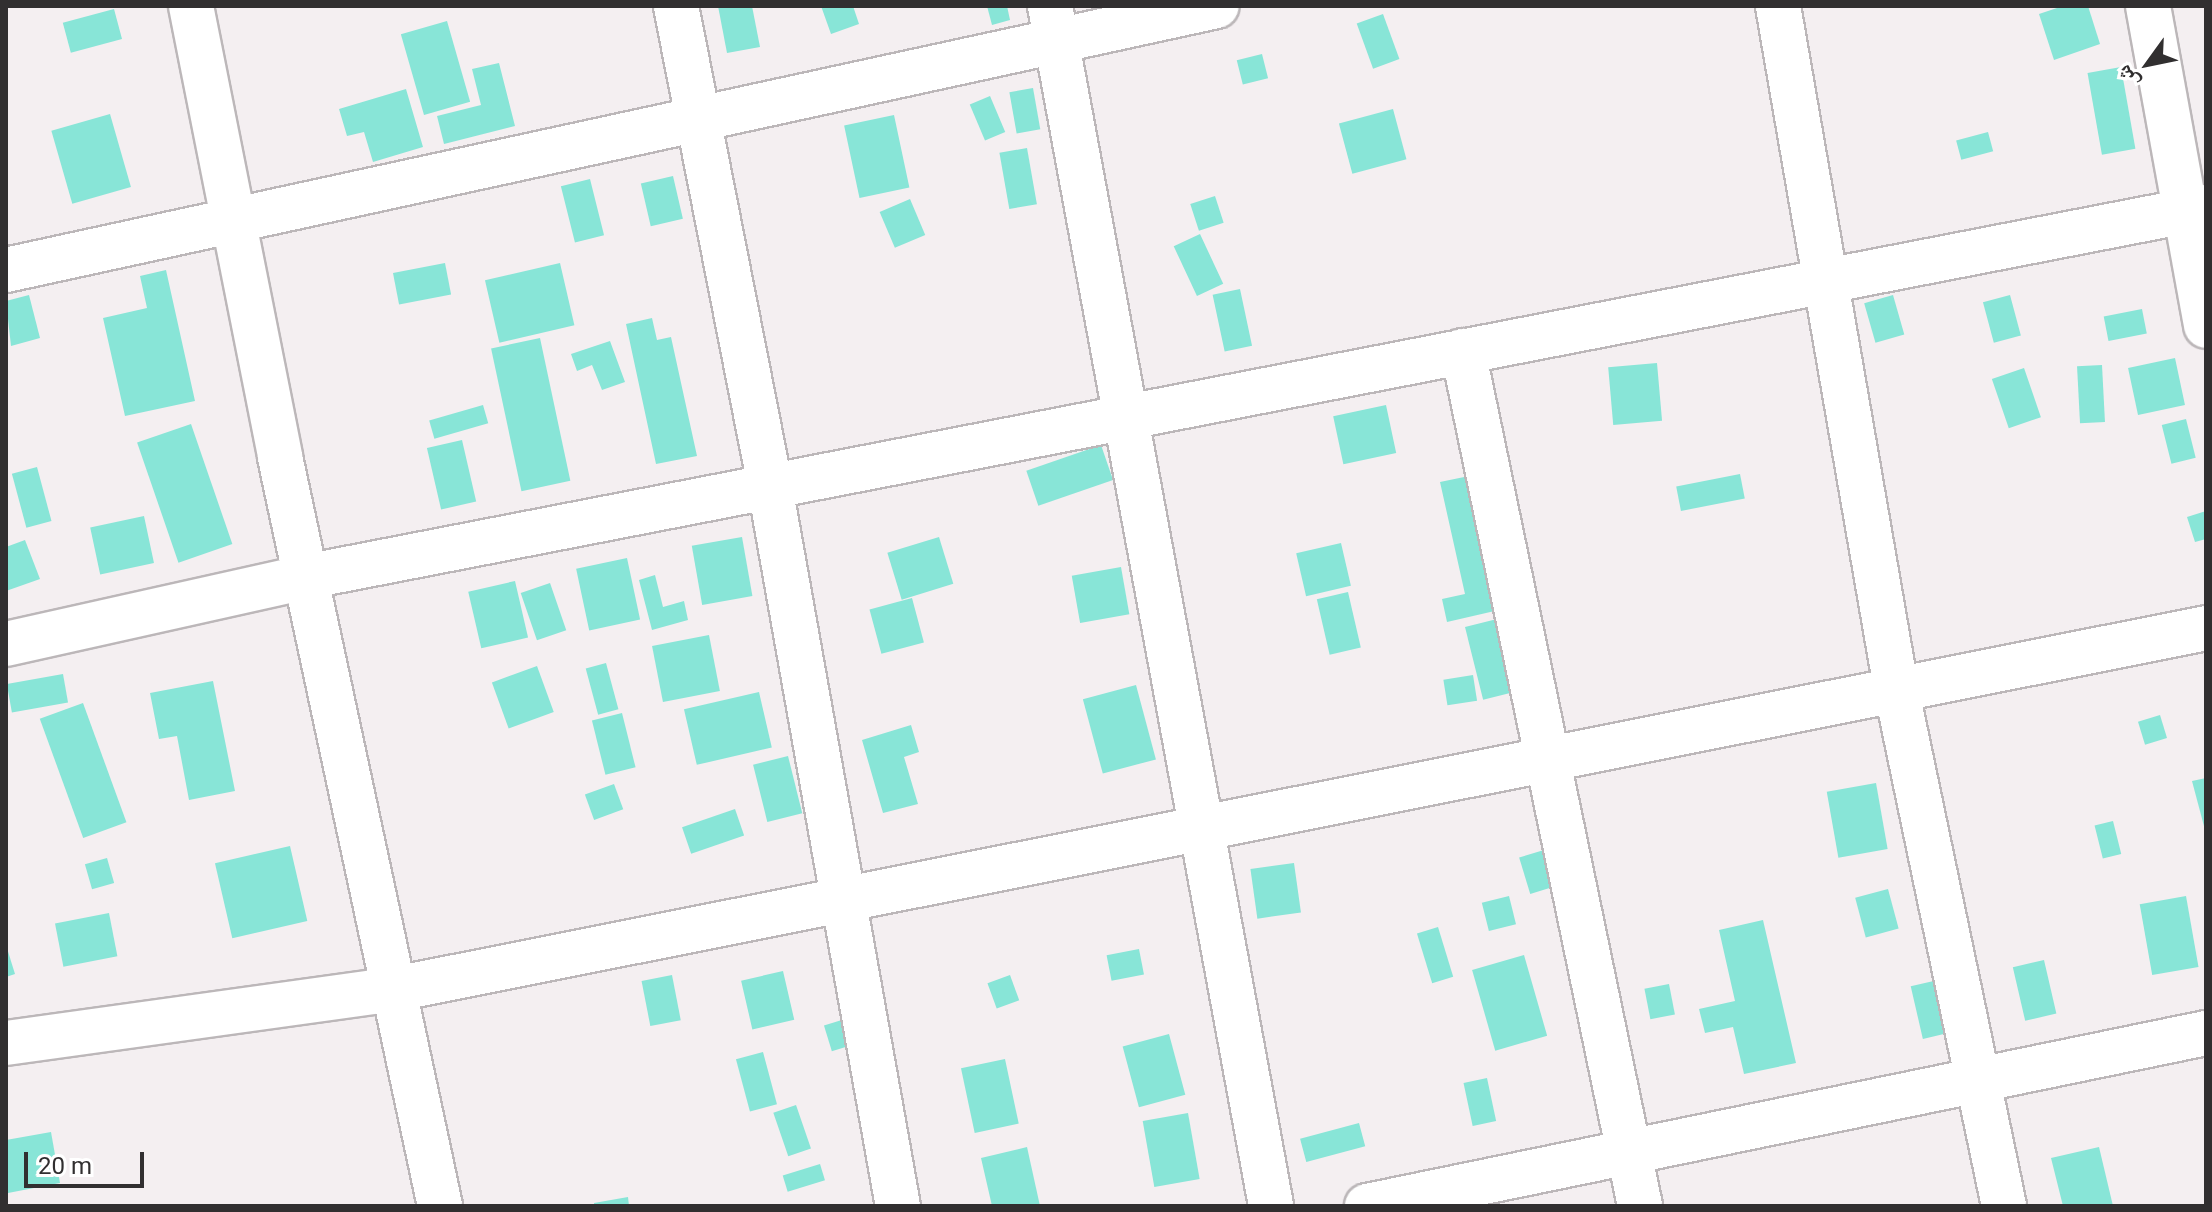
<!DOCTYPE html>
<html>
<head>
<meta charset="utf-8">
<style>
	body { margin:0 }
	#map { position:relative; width:2212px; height:1212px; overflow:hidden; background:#f4eff1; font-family:Roboto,"Noto Naskh Arabic",sans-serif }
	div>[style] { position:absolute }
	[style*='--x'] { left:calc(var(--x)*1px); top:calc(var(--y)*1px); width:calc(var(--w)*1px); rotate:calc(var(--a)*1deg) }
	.building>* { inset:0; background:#88e5d7; transform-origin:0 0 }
	.roads { filter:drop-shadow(2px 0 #bcb7b9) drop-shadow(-2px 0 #bcb7b9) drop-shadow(0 2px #bcb7b9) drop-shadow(0 -2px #bcb7b9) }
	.minor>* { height:44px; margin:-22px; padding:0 22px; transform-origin:22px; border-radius:22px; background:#fff }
	.major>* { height:44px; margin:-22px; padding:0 22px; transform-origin:22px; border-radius:22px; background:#fff }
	span { translate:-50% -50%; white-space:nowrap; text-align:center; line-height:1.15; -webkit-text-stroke:8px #fff; paint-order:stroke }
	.frame { position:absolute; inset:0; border:8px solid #312f30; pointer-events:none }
	.north { position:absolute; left:2108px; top:24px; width:80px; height:80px; -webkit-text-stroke:6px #fff; paint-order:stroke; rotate:237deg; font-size:22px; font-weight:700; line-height:32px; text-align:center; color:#312f30 }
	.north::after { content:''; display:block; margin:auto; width:28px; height:36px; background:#312f30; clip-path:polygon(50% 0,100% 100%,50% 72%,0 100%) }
	.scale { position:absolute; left:24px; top:1152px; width:120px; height:36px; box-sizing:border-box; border:4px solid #312f30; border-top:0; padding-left:10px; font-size:24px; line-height:28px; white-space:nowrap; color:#312f30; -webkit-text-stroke:6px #fff; paint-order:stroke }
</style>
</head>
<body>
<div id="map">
	<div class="building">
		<div style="clip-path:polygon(718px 6px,752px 6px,760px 47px,727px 53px)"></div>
		<div style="clip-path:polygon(821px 6px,853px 6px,859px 24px,831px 34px)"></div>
		<div style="clip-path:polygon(987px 6px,1007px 6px,1010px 20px,992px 25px)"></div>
		<div style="clip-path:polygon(2063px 6px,2088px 6px,2100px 44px,2054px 60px,2039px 14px)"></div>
		<div style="left:114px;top:9px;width:31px;height:53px;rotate:75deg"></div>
		<div style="left:1383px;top:14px;width:48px;height:28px;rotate:70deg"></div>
		<div style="left:447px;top:21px;width:84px;height:48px;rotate:74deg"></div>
		<div style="left:1262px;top:54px;width:25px;height:26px;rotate:76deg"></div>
		<div style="clip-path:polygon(499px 63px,515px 126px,444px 144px,437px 116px,481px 105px,472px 69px)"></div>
		<div style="left:2121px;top:67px;width:83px;height:34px;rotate:80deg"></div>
		<div style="left:1033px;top:88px;width:42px;height:24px;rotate:80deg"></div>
		<div style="clip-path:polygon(406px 89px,423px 147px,373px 162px,364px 132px,347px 136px,339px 109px)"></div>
		<div style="left:990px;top:96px;width:39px;height:22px;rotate:67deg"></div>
		<div style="left:1393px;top:109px;width:52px;height:56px;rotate:75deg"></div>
		<div style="left:110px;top:114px;width:76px;height:61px;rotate:74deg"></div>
		<div style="left:894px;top:115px;width:74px;height:51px;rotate:78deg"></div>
		<div style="left:1988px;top:132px;width:20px;height:33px;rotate:75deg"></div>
		<div style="left:1027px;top:148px;width:57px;height:28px;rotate:80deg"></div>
		<div style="left:673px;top:176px;width:44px;height:33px;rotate:77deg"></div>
		<div style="left:590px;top:179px;width:58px;height:30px;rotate:76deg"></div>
		<div style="left:1215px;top:196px;width:28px;height:26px;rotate:72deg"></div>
		<div style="left:910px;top:199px;width:39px;height:33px;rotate:67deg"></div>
		<div style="left:1200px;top:234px;width:55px;height:29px;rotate:65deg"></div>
		<div style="left:445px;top:263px;width:32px;height:53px;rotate:79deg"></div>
		<div style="left:560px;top:263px;width:64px;height:77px;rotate:77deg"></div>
		<div style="clip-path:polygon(166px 270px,195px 401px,125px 416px,103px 318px,147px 308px,140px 276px)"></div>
		<div style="left:1240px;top:289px;width:58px;height:28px;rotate:78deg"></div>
		<div style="clip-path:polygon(29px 295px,40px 338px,11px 346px,6px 301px)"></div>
		<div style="left:1893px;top:295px;width:41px;height:30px;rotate:74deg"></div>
		<div style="left:2010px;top:295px;width:42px;height:28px;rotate:75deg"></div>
		<div style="left:2142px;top:309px;width:25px;height:39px;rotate:79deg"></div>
		<div style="clip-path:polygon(652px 318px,657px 340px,671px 337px,697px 456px,656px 464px,626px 324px)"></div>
		<div style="left:540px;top:338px;width:146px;height:50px;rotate:78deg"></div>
		<div style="clip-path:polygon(610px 341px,625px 382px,602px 390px,592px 365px,577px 371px,571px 354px)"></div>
		<div style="left:2175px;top:358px;width:48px;height:48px;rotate:78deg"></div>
		<div style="left:1657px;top:363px;width:58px;height:49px;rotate:85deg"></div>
		<div style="left:2102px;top:365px;width:57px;height:25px;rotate:87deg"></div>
		<div style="left:2024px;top:368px;width:52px;height:34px;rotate:71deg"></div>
		<div style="left:483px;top:405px;width:19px;height:56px;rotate:74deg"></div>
		<div style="left:1386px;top:405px;width:49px;height:54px;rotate:78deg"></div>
		<div style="left:2186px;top:419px;width:40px;height:25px;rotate:76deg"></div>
		<div style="left:191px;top:424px;width:127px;height:57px;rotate:71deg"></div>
		<div style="left:462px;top:440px;width:63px;height:36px;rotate:77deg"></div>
		<div style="left:1101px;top:445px;width:37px;height:79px;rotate:71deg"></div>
		<div style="left:37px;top:467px;width:56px;height:26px;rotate:75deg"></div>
		<div style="left:1740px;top:474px;width:25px;height:65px;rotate:79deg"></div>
		<div style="clip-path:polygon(1469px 476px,1499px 610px,1447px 622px,1442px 599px,1465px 594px,1440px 482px)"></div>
		<div style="clip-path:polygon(2206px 511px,2206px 539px,2195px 542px,2187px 517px)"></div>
		<div style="left:144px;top:516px;width:48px;height:55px;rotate:78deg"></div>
		<div style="left:742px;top:537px;width:60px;height:51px;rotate:80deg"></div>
		<div style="left:939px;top:537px;width:49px;height:54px;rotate:73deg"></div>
		<div style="clip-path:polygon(25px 540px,40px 579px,6px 591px,6px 547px)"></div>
		<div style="left:1341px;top:543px;width:44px;height:46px;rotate:77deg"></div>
		<div style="left:627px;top:558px;width:63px;height:52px;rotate:78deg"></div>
		<div style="left:1121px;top:567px;width:48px;height:50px;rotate:80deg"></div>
		<div style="clip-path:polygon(655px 575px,663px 607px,684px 601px,688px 620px,652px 630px,639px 580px)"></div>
		<div style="left:515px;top:581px;width:58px;height:48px;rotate:77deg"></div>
		<div style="left:550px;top:583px;width:50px;height:31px;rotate:71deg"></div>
		<div style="left:1348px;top:592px;width:57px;height:32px;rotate:77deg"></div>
		<div style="left:912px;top:598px;width:46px;height:44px;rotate:75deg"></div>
		<div style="left:1497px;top:619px;width:75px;height:33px;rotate:76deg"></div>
		<div style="left:709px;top:635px;width:57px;height:58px;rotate:79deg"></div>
		<div style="left:606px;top:663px;width:48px;height:21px;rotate:75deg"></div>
		<div style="left:537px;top:666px;width:49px;height:48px;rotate:70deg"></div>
		<div style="left:63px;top:674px;width:29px;height:57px;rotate:80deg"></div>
		<div style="left:1473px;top:675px;width:26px;height:30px;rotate:81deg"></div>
		<div style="clip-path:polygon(213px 681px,235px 791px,189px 800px,177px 736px,159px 739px,150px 693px)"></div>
		<div style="left:1136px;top:685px;width:77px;height:55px;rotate:75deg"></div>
		<div style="left:759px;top:692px;width:57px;height:77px;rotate:77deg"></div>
		<div style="left:83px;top:703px;width:127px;height:46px;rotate:70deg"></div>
		<div style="left:622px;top:713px;width:56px;height:31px;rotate:76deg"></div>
		<div style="left:2160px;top:715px;width:24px;height:23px;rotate:73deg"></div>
		<div style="clip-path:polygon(911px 725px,919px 752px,904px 757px,918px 804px,883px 813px,862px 740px)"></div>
		<div style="left:788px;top:756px;width:59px;height:36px;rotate:76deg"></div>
		<div style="clip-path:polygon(2206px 778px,2206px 830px,2205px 830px,2192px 781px)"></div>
		<div style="left:1876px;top:783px;width:67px;height:50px;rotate:80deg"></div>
		<div style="left:614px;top:784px;width:27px;height:31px;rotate:70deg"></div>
		<div style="left:735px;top:809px;width:28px;height:56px;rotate:71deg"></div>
		<div style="left:2113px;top:821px;width:34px;height:19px;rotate:76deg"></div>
		<div style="left:290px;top:846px;width:77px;height:77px;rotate:77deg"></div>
		<div style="left:1544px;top:850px;width:38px;height:26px;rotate:73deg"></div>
		<div style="left:107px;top:858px;width:26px;height:23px;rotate:74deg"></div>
		<div style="left:1294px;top:863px;width:50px;height:44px;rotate:82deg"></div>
		<div style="left:1888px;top:889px;width:41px;height:34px;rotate:75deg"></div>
		<div style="left:1509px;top:896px;width:29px;height:28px;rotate:76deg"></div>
		<div style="left:2186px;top:896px;width:72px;height:47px;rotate:80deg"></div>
		<div style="left:109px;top:913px;width:44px;height:55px;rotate:79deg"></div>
		<div style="clip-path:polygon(1763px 920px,1796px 1063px,1744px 1074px,1733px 1027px,1705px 1033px,1699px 1009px,1735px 1001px,1719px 930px)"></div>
		<div style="left:1438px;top:927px;width:52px;height:22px;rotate:73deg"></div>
		<div style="clip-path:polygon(6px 945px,15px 974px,6px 977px)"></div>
		<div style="left:1139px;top:949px;width:26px;height:33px;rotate:79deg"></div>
		<div style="left:1524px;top:955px;width:84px;height:54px;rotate:74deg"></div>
		<div style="left:2044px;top:960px;width:55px;height:32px;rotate:77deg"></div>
		<div style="left:783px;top:971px;width:50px;height:43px;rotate:77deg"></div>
		<div style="left:672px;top:975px;width:46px;height:31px;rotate:79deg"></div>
		<div style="left:1010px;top:975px;width:27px;height:24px;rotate:70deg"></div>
		<div style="left:1938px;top:980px;width:54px;height:28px;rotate:77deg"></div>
		<div style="left:1669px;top:984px;width:31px;height:25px;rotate:79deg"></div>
		<div style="left:845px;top:1019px;width:27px;height:22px;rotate:73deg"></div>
		<div style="left:1169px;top:1034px;width:63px;height:48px;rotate:75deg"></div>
		<div style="left:763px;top:1052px;width:54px;height:28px;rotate:75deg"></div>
		<div style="left:1005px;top:1059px;width:66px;height:45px;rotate:78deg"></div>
		<div style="left:1487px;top:1078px;width:44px;height:24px;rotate:78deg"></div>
		<div style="left:796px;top:1105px;width:46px;height:24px;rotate:71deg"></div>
		<div style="left:1188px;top:1113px;width:67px;height:46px;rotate:80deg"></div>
		<div style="left:1359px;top:1123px;width:24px;height:61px;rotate:75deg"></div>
		<div style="clip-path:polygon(51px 1132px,60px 1183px,8px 1193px,6px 1140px)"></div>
		<div style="clip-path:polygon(1027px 1147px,1040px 1206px,992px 1206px,981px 1158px)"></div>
		<div style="clip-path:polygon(2099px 1147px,2113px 1206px,2063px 1206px,2051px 1158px)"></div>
		<div style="left:820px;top:1164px;width:17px;height:39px;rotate:73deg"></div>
		<div style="clip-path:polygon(628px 1197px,629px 1206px,594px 1206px,594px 1203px)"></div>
	</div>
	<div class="roads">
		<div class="minor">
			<div style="--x:676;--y:6;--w:490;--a:78.9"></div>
			<div style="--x:770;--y:487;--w:730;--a:79.91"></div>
			<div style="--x:1050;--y:6;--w:1220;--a:79.56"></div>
			<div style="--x:1778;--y:6;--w:692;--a:80.18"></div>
			<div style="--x:1896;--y:688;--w:529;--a:78.22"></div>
			<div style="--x:2148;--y:6;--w:325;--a:79.7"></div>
			<div style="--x:6;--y:270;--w:1239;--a:-12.3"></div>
			<div style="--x:1463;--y:351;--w:873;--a:78.3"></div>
			<div style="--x:6;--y:644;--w:306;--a:-12.6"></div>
			<div style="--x:305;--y:577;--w:1937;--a:-11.01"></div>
			<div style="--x:6;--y:1043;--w:393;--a:-7.9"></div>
			<div style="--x:395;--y:989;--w:1847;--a:-11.27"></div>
			<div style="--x:1367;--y:1206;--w:857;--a:-11.65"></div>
		</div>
		<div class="major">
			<div style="--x:191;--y:6;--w:460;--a:78.8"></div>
			<div style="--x:280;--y:457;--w:766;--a:77.94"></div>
		</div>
	</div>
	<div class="frame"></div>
	<div class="north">ش</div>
	<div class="scale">20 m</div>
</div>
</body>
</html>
